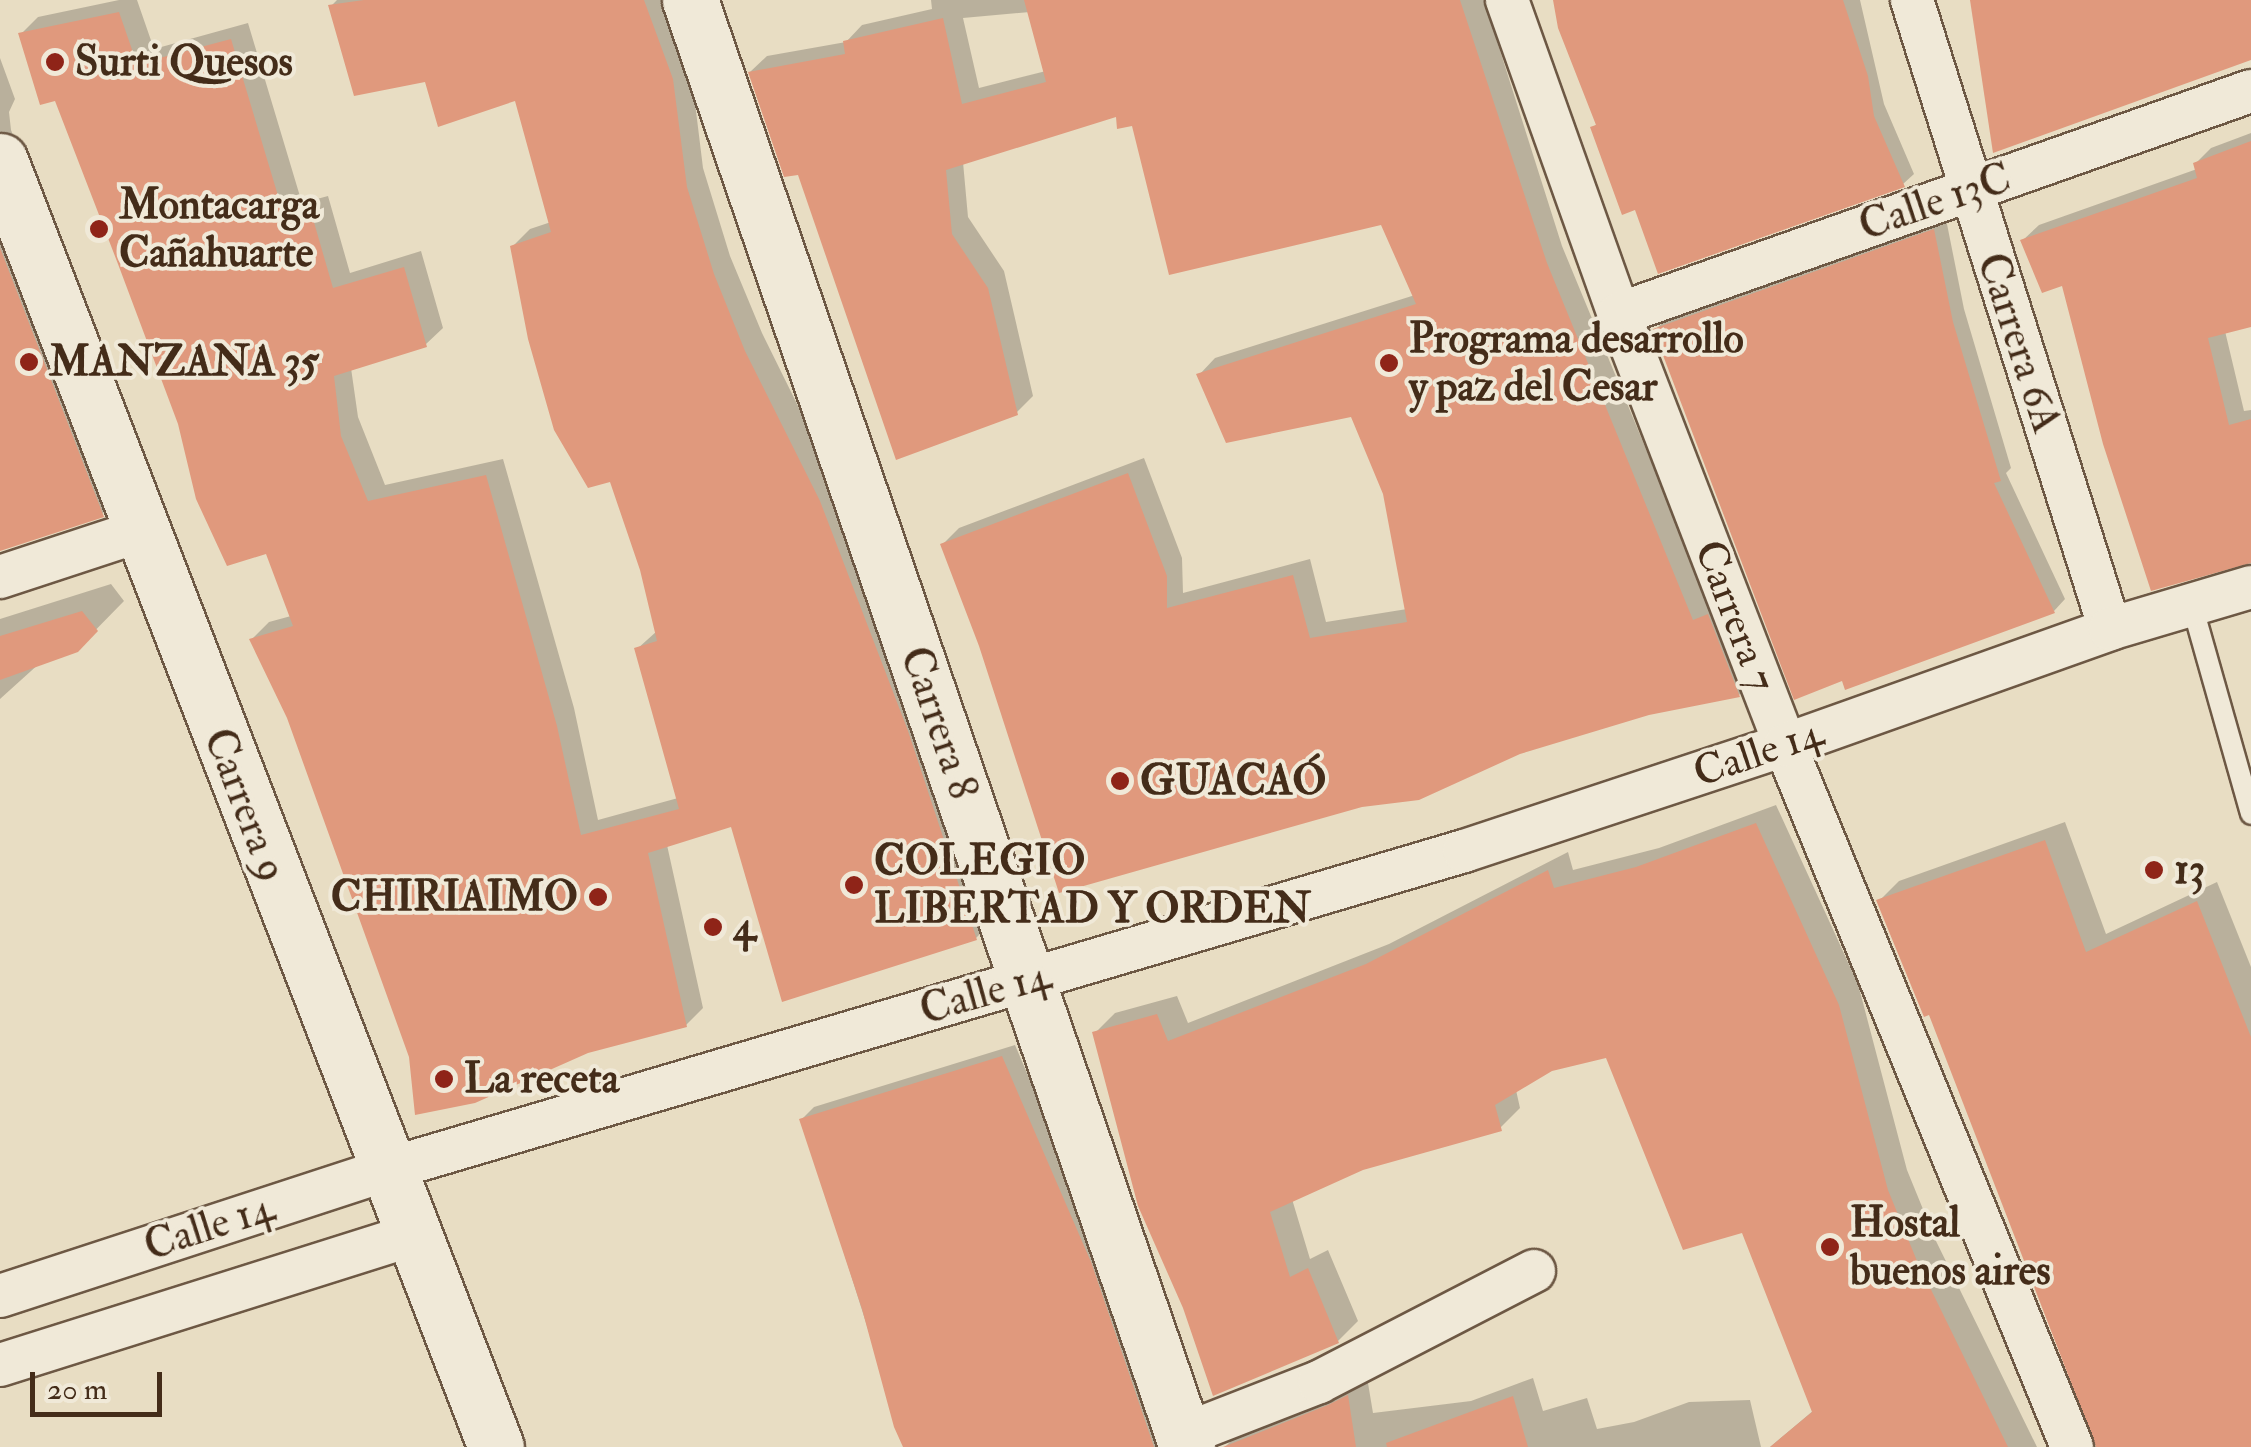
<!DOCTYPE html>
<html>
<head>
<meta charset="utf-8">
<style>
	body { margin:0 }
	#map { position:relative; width:2251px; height:1447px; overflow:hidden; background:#e8ddc3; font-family:"IM FELL Double Pica",serif }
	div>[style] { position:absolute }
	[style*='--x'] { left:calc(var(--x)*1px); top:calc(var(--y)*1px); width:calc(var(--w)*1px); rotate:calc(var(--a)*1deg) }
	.shadow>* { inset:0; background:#0003 }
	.building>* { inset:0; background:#e0997d }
	.roads { filter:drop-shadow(2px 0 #6d5844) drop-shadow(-2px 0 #6d5844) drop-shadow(0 2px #6d5844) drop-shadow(0 -2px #6d5844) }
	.lane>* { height:20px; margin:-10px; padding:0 10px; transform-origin:10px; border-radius:10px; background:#f0e9d8 }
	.street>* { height:42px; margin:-21px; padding:0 21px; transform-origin:21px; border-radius:21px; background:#f0e9d8 }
	.secondary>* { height:55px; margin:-27.5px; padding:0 27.5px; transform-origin:27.5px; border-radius:27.5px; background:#f0e9d8 }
	.dots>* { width:28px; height:28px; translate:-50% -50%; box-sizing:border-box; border:5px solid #f0e9d8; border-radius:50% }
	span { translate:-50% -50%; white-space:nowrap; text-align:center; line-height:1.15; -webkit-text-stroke:8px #f0e9d8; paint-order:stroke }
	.poi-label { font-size:42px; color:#442c19; font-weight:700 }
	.left { translate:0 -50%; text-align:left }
	.right { translate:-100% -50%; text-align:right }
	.street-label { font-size:42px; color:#442c19 }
	.scale { position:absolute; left:30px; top:1372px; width:132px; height:45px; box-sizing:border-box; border:5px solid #442c19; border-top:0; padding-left:12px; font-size:30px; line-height:35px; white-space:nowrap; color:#442c19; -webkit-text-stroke:8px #f0e9d8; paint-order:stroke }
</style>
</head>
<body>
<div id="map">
	<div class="shadow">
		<div style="clip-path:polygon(119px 0,137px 0,154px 49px,248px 23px,302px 203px,328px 196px,350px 273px,421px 251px,443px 328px,425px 345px,351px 368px,358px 417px,385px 485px,503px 459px,574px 708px,598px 820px,678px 798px,637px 649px,657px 631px,642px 570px,611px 479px,513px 246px,530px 229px,551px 222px,517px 98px,427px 79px,331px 6px,337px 0,667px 0,690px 62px,703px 168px,730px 256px,762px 333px,836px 483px,993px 921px,976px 938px,733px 824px,667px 845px,703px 1008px,686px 1025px,411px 1056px,289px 717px,252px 639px,269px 622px,291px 616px,267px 551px,180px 424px,56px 98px,21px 34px,38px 17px)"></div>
		<div style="clip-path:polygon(evenodd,931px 0,1484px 0,1562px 246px,1710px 604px,1755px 678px,1739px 695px,981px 645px,943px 544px,959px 528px,1144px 458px,1182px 558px,1183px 593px,1310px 559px,1326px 622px,1407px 609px,1385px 493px,1353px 414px,1199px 375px,1215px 358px,1415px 295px,1383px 222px,1118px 114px,963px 162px,968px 217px,1004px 271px,1033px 396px,1016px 413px,897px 457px,799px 173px,750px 72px,767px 56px,846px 42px,862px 25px,932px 9px,931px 0,1030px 12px,1046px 71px,979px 88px,963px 18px,1030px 12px)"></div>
		<div style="clip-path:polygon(1555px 0,1860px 0,1884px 104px,1914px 174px,1903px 184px,1637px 207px,1592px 128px,1598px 123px)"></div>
		<div style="clip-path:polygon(0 58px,15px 99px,9px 112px,11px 130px,143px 474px,102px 514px,0 548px)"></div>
		<div style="clip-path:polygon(2251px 133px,2251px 324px,2225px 331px,2244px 411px,2251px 410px,2251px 560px,2064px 283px,2023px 240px,2039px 225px,2197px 169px,2195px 164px,2211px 148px)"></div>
		<div style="clip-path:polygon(1946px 219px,1964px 309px,2011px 468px,2006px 473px,2065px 599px,2054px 611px,1656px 329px,1667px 318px)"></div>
		<div style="clip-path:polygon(111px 584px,124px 601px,77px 649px,41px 662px,0 699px,0 619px)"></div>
		<div style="clip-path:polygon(1776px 805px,1858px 984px,1907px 1170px,1936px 1241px,2037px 1447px,1770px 1447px,1814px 1410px,1744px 1230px,1607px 1055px,1551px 1068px,1516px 1090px,1520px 1108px,1500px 1128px,1362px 1168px,1292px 1199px,1310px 1259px,1328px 1250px,1358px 1321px,1338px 1341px,1095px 1033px,1115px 1013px,1177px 996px,1188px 1023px,1389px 944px,1568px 852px,1573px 870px,1659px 848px)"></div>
		<div style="clip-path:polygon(2065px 822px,2106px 934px,2217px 882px,2251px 967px,2251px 1447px,2097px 1447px,1930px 1012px,1879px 901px,1899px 881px)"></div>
		<div style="clip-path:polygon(1015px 1045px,1102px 1249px,1173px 1447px,905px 1447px,802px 1119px,814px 1107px)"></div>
		<div style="clip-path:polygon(1367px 1377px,1373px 1413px,1471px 1401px,1533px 1378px,1543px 1411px,1587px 1398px,1597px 1429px,1634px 1422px,1689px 1402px,1750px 1400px,1761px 1447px,1225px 1447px,1245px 1427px)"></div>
	</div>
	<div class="building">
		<div style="clip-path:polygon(364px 0,644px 0,673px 79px,687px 187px,714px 274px,745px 351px,820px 501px,908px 731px,977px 940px,782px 1002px,731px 827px,648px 853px,687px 1027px,588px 1053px,475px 1103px,415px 1115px,409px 1057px,287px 718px,249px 639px,293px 626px,266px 554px,227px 566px,196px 499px,178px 424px,118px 264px,55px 101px,40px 105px,18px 33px,119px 12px,137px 64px,231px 39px,285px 219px,311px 212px,333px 288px,404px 267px,427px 347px,334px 376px,341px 436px,368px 501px,486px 475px,557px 726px,581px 835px,679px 809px,634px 648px,657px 641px,640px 570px,610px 482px,588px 488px,554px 430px,528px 339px,510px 246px,551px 232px,515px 101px,438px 127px,425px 82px,354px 96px,328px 5px)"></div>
		<div style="clip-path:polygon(1024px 0,1460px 0,1547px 263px,1693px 620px,1708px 614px,1740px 697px,1649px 715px,1520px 754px,1419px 800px,1362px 807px,1059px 893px,979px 646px,940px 544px,1128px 473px,1167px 576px,1167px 608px,1293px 575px,1310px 638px,1407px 622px,1383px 494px,1351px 417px,1226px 443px,1196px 374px,1416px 304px,1381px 225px,1169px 275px,1132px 126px,1117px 129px,1116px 117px,946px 170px,952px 234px,988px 288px,1018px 415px,896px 460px,798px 175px,784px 177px,748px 72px,845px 54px,843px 41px,943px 18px,962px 104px,1046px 82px)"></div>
		<div style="clip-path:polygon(1553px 0,1843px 0,1868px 76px,1874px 116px,1905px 187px,1658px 274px,1635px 210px,1622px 215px,1590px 127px,1596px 125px,1558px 28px)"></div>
		<div style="clip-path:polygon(1970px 0,2251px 0,2251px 60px,1993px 153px)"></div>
		<div style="clip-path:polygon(2251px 141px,2251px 327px,2208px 338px,2229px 425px,2251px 419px,2251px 563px,2151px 591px,2103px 444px,2062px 286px,2042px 293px,2020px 240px,2197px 178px,2193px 163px)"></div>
		<div style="clip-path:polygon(1934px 229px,1953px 322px,2001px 481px,1994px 483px,2055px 613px,1845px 690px,1842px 681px,1794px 700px,1653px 329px)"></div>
		<div style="clip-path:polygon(0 248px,104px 517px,0 551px)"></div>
		<div style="clip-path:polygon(82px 611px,98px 631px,78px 652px,0 680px,0 636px)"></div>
		<div style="clip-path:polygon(1756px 823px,1839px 1005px,1888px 1190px,1917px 1261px,2008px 1447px,1770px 1447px,1812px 1412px,1742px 1233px,1683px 1250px,1606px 1058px,1552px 1071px,1495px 1105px,1502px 1131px,1363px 1170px,1270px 1212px,1290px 1277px,1308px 1268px,1339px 1343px,1213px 1396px,1183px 1308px,1138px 1206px,1092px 1032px,1157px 1014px,1168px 1041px,1366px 964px,1548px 870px,1554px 888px,1636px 867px)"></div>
		<div style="clip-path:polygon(2045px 840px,2086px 952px,2197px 901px,2251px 1037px,2251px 1447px,2096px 1447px,1929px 1015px,1924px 1017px,1876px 900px)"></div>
		<div style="clip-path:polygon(1002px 1056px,1091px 1262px,1154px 1447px,903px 1447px,894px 1427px,862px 1309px,799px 1119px)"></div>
		<div style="clip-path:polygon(1348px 1395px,1356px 1447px,1223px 1447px,1328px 1405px)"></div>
		<div style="clip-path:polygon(1513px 1396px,1528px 1447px,1387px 1447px,1386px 1443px)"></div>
	</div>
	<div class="roads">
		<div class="lane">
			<div style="--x:2192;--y:605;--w:217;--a:74.2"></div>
		</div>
		<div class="street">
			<div style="--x:1507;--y:0;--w:333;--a:70.4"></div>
			<div style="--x:1619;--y:314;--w:462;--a:68.9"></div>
			<div style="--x:1785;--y:745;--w:758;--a:67.76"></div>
			<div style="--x:1912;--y:0;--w:659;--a:72.53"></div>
			<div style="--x:1619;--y:314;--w:670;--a:-19.44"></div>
			<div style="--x:0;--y:577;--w:147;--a:-18.2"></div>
			<div style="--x:0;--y:1296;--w:405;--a:-18.1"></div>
			<div style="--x:385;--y:1170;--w:1125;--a:-16.47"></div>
			<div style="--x:1464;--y:851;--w:338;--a:-18.3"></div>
			<div style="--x:1785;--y:745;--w:345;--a:-19.6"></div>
			<div style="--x:2110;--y:629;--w:147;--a:-16.6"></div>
			<div style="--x:0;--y:1365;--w:432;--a:-17.5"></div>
			<div style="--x:1183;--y:1435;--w:146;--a:-21.3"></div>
			<div style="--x:1319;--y:1382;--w:242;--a:-27.3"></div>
		</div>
		<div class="secondary">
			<div style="--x:690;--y:0;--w:1530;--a:71.04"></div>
			<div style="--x:0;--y:161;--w:1378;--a:68.91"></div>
		</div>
	</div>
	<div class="dots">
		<div style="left:55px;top:62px;background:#8f2418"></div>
		<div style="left:99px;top:229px;background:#8f2418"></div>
		<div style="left:29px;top:362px;background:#8f2418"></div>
		<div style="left:1389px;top:363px;background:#8f2418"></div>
		<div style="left:1120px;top:781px;background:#8f2418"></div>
		<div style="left:2154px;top:870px;background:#8f2418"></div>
		<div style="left:854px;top:885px;background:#8f2418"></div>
		<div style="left:598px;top:897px;background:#8f2418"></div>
		<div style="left:713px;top:927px;background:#8f2418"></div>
		<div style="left:444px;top:1079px;background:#8f2418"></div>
		<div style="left:1830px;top:1247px;background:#8f2418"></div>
	</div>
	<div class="poi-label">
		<span class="left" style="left:75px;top:62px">Surti Quesos</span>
		<span class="left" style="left:119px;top:229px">Montacarga<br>Cañahuarte</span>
		<span class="left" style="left:1409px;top:363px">Programa desarrollo<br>y paz del Cesar</span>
		<span class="left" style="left:49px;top:362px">MANZANA 35</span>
		<span class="left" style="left:1140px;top:781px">GUACAÓ</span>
		<span class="left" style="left:874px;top:885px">COLEGIO<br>LIBERTAD Y ORDEN</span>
		<span class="left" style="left:2174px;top:870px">13</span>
		<span class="right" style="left:578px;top:897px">CHIRIAIMO</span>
		<span class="left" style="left:733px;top:927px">4</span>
		<span class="left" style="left:464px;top:1079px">La receta</span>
		<span class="left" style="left:1850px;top:1247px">Hostal<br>buenos aires</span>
	</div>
	<div class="street-label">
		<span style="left:1935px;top:202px;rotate:-19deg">Calle 13C</span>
		<span style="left:2019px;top:343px;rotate:72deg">Carrera 6A</span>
		<span style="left:1735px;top:616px;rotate:69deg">Carrera 7</span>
		<span style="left:939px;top:723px;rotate:71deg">Carrera 8</span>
		<span style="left:1758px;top:753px;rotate:-19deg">Calle 14</span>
		<span style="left:245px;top:805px;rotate:69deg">Carrera 9</span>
		<span style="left:985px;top:993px;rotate:-16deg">Calle 14</span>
		<span style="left:209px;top:1227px;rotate:-18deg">Calle 14</span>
	</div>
	<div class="scale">20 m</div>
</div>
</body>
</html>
